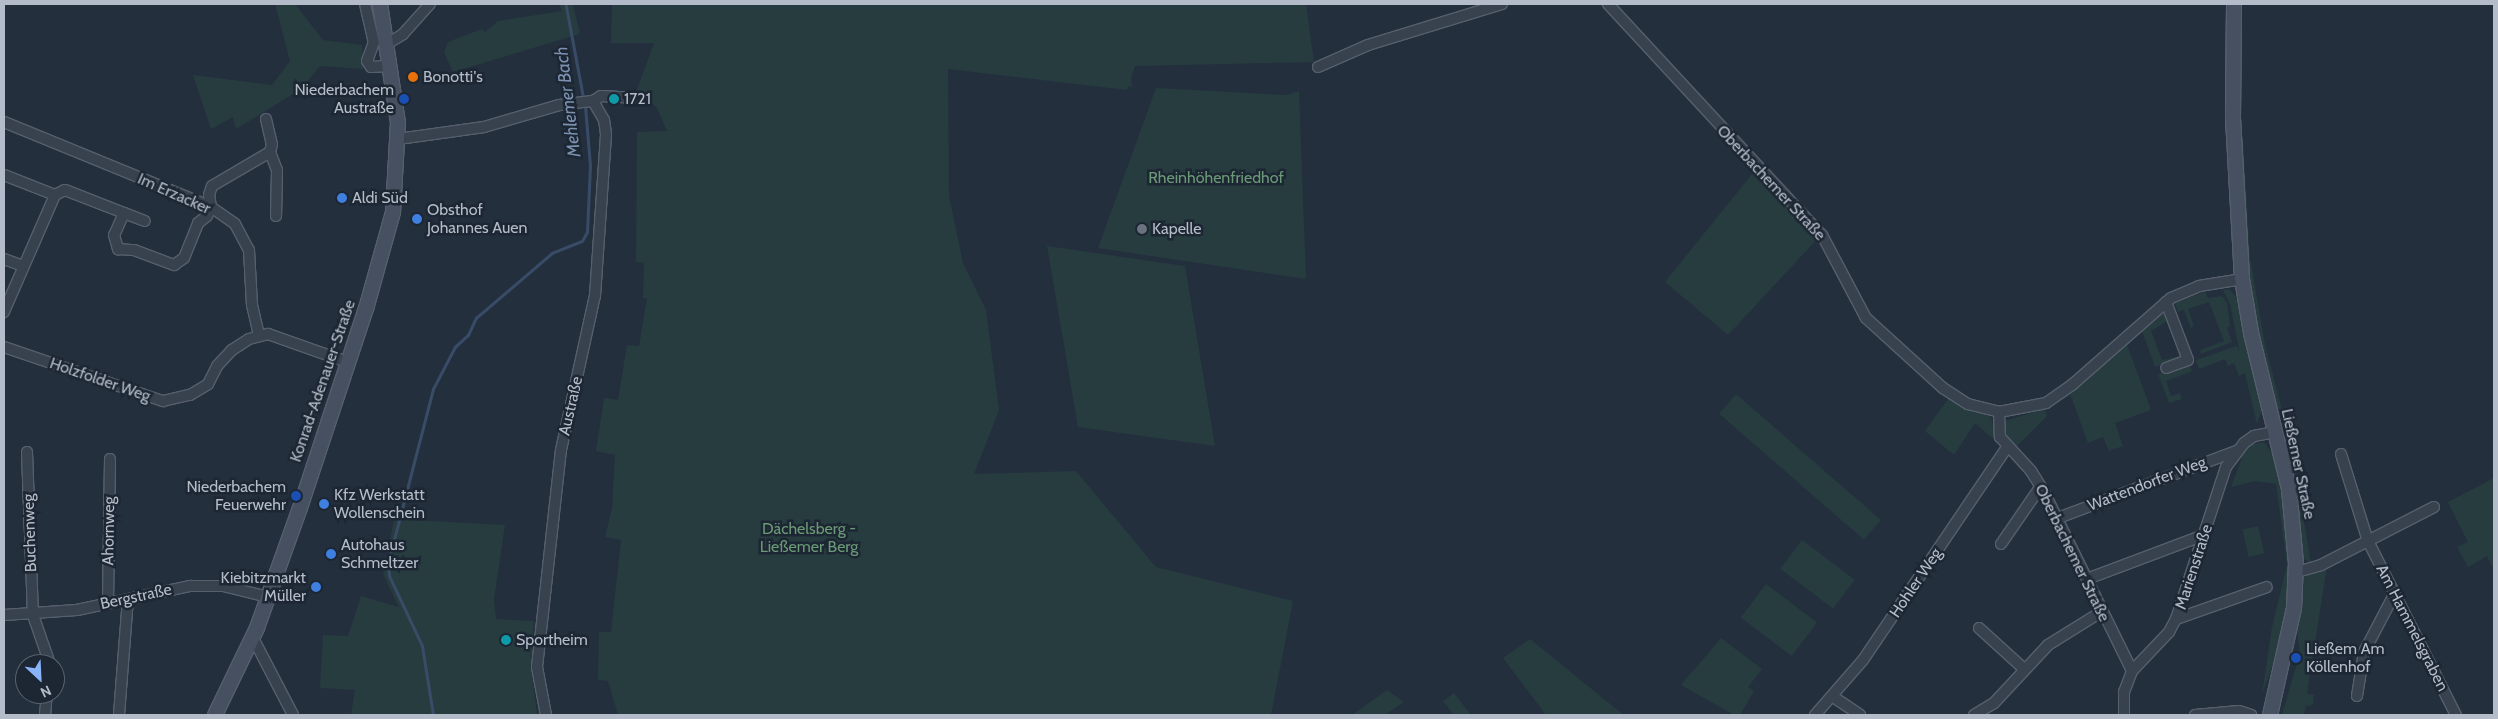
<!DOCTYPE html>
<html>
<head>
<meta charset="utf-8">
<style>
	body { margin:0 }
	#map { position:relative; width:2498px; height:719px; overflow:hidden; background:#242f3e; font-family:Cabin,sans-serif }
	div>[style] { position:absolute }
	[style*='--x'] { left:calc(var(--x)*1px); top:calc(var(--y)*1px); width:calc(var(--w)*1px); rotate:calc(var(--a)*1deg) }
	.green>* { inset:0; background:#263c3f; transform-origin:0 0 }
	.stream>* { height:2.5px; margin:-1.25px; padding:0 1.25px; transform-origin:1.25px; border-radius:1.25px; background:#394c67 }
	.roads { filter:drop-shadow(1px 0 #565f6c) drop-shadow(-1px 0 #565f6c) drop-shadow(0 1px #565f6c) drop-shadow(0 -1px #565f6c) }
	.street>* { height:10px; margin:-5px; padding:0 5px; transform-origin:5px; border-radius:5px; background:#38414e }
	.secondary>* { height:14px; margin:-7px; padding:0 7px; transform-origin:7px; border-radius:7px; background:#465061 }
	.dots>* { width:14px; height:14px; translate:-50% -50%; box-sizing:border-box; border:2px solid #1d2633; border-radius:50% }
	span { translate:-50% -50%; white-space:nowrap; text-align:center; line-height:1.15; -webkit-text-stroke:5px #1d2633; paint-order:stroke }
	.poi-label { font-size:16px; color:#b4bcc9 }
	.left { translate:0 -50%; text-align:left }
	.right { translate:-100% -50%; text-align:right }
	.park-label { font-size:16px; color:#6b9a76 }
	.street-label { font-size:16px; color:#b4bcc9 }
	.water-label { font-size:18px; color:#7c92b1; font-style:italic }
	.frame { position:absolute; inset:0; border:5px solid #b4bcc9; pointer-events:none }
	.north { position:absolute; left:15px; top:654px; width:50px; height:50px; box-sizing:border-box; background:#1d2633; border:1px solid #59626f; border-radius:50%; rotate:155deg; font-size:14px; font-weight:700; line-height:20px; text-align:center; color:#b4bcc9 }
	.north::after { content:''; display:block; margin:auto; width:18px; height:22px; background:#8ab4f8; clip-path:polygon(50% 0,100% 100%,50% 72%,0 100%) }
</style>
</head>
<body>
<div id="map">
	<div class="green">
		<div style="clip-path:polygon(275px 4px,295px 4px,323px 40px,362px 45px,365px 69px,320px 66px,301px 89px,236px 129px,233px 117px,211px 129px,193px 75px,272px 85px,290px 61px)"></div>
		<div style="clip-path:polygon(559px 4px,573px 4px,580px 34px,453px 72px,444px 52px,448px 42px,482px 29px,485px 32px,498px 21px,562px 11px)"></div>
		<div style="clip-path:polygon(612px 4px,1306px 4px,1314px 62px,1135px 66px,1131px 77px,1132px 87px,1128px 86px,1127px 90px,948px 69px,949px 196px,963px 263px,986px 310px,999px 410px,974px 474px,1076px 471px,1156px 567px,1293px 601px,1271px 715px,618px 715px,608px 681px,598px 680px,599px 632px,611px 632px,621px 540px,605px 537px,612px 508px,615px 455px,596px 451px,604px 398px,618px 400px,627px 345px,639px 346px,647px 298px,643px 298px,644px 263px,636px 262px,637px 132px,667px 131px,657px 108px,648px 100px,635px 95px,654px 43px,611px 43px)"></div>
		<div style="clip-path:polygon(1156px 88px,1286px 95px,1299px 91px,1306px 279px,1098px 248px)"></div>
		<div style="clip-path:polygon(2237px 123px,2243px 139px,2250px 257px,2265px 345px,2285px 421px,2278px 421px,2261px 356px,2249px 284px)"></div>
		<div style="clip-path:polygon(1756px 169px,1820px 236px,1728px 335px,1665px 282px)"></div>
		<div style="clip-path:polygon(1047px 246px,1185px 266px,1215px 446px,1078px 427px)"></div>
		<div style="clip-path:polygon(2229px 289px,2238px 299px,2264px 405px,2257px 424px,2245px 373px,2239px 376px,2234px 363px,2228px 366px,2225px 359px,2199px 369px,2196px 360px,2237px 346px,2240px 354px,2230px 304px,2223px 290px)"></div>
		<div style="clip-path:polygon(2205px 292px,2208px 298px,2222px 296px,2227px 303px,2230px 326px,2227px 328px,2232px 342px,2201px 354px,2200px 350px,2224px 341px,2209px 302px,2188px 309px,2194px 326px,2191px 328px,2184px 310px,2178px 312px,2175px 303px)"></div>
		<div style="clip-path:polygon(2159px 313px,2166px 314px,2169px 320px,2151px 331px,2162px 360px,2181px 356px,2155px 367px,2141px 328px)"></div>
		<div style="clip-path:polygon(2126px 342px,2151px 410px,2115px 423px,2123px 446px,2109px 451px,2103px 437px,2088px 443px,2070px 394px)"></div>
		<div style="clip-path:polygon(2189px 363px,2192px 371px,2166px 381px,2171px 396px,2180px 393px,2182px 399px,2169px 403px,2158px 374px)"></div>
		<div style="left:1736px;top:394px;width:192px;height:26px;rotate:41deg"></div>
		<div style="clip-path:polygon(1948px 399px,1991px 417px,1996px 441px,1975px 423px,1954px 455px,1925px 431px)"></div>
		<div style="clip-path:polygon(2044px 409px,2047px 416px,2016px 447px,2005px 435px,2005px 421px)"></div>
		<div style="clip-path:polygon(2292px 425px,2289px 430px,2311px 564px,2301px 556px,2282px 436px)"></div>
		<div style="clip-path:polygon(2264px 442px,2276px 459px,2290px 525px,2289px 603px,2279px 649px,2262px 694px,2272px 627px,2287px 565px,2276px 484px,2255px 481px,2231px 487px,2242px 458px,2240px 453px,2250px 445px)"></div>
		<div style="clip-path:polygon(2494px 478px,2494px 570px,2487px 556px,2468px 567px,2457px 547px,2468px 542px,2448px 502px)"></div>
		<div style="clip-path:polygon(394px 519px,505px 525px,494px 599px,496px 619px,534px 621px,531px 665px,537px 715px,351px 715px,355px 690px,320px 688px,323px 635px,348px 636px,361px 596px,399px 607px,383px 574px)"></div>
		<div style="left:2258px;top:526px;width:28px;height:16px;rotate:77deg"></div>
		<div style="left:1802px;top:540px;width:66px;height:36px;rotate:37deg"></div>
		<div style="clip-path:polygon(2327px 566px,2307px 694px,2314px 695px,2313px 705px,2306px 706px,2304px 715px,2282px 715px,2300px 653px,2297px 632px,2302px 583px,2306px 576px)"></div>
		<div style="left:1766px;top:584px;width:64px;height:42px;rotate:37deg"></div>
		<div style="clip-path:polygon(1721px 638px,1762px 669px,1748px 687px,1754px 691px,1740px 715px,1734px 715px,1681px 685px)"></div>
		<div style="clip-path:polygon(1530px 639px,1615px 708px,1624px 715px,1546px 715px,1503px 658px)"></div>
		<div style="clip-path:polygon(1387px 690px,1404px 702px,1385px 715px,1352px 715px)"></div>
		<div style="clip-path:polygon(1454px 693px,1471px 715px,1454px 715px,1443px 701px)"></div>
	</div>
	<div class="stream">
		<div style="--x:566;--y:4;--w:98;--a:79.4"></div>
		<div style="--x:433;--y:715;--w:70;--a:-99.1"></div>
		<div style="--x:422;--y:646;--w:77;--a:-115.2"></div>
		<div style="--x:389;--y:576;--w:13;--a:-94"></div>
		<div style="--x:388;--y:563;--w:180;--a:-75.5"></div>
		<div style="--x:433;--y:389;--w:47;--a:-62.4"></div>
		<div style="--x:455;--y:347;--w:18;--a:-43"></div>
		<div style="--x:468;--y:335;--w:19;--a:-65"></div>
		<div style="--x:476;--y:318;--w:100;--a:-40.5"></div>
		<div style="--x:552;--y:253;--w:32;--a:-22"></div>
		<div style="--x:582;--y:241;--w:10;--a:-61"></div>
		<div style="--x:587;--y:232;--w:66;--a:-87.4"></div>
		<div style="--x:590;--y:166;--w:60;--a:-94.8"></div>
	</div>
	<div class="roads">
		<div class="street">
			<div style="--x:365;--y:4;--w:39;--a:77"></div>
			<div style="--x:374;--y:42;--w:20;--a:110"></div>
			<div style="--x:367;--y:61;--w:7;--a:56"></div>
			<div style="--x:371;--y:67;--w:18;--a:-3"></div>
			<div style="--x:1608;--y:4;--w:315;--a:47.2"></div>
			<div style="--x:1822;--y:235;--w:94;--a:62.1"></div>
			<div style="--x:1866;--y:318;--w:104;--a:42.3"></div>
			<div style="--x:1943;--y:388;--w:30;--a:33"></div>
			<div style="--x:1968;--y:404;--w:32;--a:14"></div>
			<div style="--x:1999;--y:412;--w:48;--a:-10.8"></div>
			<div style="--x:2046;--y:403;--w:33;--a:-35"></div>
			<div style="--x:2073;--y:384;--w:130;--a:-41.3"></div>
			<div style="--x:2171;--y:298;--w:30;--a:-23"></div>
			<div style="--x:2199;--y:286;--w:44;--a:-9.2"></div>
			<div style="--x:385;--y:45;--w:21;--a:-31"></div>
			<div style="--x:403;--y:34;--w:40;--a:-48"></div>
			<div style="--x:1318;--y:67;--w:55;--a:-23.7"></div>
			<div style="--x:1368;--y:45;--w:140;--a:-17"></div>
			<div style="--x:266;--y:119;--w:26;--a:77"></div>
			<div style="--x:272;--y:144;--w:8;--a:104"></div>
			<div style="--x:4;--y:122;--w:224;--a:22.3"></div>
			<div style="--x:211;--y:207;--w:29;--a:35"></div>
			<div style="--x:235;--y:224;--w:30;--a:62"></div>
			<div style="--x:249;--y:250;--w:55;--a:86.9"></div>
			<div style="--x:252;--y:305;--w:32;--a:77"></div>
			<div style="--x:398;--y:139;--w:87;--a:-7.9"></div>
			<div style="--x:484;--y:127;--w:78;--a:-16.3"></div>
			<div style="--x:559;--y:105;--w:34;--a:-7"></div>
			<div style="--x:593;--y:101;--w:9;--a:-32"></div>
			<div style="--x:601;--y:96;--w:37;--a:3"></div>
			<div style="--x:4;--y:175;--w:55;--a:21.4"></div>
			<div style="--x:55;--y:195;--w:128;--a:113.6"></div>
			<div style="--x:55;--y:195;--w:11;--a:-27"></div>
			<div style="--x:65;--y:190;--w:63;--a:21.3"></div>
			<div style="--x:124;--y:213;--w:24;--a:114"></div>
			<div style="--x:114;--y:235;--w:15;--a:74"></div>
			<div style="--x:118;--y:249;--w:16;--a:4"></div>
			<div style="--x:134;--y:250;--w:43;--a:20.6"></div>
			<div style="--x:174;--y:265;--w:12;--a:-35"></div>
			<div style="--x:184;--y:258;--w:38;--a:-68"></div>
			<div style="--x:198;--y:223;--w:11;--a:-38"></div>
			<div style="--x:207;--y:216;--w:10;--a:-66"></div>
			<div style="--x:211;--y:207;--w:12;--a:-99"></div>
			<div style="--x:209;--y:195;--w:9;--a:-72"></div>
			<div style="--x:212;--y:186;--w:67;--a:-30.4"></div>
			<div style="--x:270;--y:152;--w:19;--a:69"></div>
			<div style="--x:277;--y:170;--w:46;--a:91.2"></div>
			<div style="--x:124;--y:213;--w:22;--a:21"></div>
			<div style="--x:4;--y:259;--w:20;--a:20"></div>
			<div style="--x:2166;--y:302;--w:62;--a:69.2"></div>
			<div style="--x:2188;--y:360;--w:23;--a:160"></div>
			<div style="--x:4;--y:347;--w:168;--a:18.8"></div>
			<div style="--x:163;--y:401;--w:28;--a:-13"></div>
			<div style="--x:190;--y:395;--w:21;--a:-31"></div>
			<div style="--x:208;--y:384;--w:20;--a:-63"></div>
			<div style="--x:217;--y:366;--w:22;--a:-47"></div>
			<div style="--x:232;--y:350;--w:20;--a:-33"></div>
			<div style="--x:249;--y:339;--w:20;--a:-15"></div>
			<div style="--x:268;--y:334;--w:84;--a:19.5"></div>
			<div style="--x:1999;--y:412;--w:25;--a:88"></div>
			<div style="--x:2000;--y:437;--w:46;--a:47.6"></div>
			<div style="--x:2031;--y:471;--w:25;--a:58"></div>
			<div style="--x:2044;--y:492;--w:199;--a:63.8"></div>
			<div style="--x:27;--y:452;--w:163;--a:87.9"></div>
			<div style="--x:33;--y:615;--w:52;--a:70.9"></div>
			<div style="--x:2341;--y:454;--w:91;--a:72.8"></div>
			<div style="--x:2368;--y:541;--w:195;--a:63.2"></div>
			<div style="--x:2058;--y:518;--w:190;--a:-20.6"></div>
			<div style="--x:2001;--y:544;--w:70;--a:-55.4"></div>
			<div style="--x:2297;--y:572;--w:25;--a:-16"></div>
			<div style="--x:2321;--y:565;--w:127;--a:-27.2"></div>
			<div style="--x:2087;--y:579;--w:125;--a:-20.6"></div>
			<div style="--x:108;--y:603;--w:144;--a:-89.2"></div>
			<div style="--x:4;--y:615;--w:73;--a:-3.9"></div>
			<div style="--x:77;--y:610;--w:116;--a:-12"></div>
			<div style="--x:190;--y:586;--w:33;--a:0"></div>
			<div style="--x:223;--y:586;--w:46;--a:13.7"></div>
			<div style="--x:2176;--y:619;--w:96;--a:-19.4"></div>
			<div style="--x:1979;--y:628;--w:61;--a:42.3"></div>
			<div style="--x:253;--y:638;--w:87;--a:62.5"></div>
			<div style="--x:1832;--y:696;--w:34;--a:34"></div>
			<div style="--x:2357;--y:696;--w:45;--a:-81"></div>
			<div style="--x:2364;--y:652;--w:67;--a:-62.3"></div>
			<div style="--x:45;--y:715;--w:21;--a:-85"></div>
			<div style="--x:119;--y:715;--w:116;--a:-85.6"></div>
			<div style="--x:546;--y:715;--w:49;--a:-100.6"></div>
			<div style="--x:537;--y:667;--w:218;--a:-83.7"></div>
			<div style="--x:561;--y:450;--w:158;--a:-77.6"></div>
			<div style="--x:595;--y:296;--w:162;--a:-86.1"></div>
			<div style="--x:606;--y:134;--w:14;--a:-98"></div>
			<div style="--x:604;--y:120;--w:22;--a:-120"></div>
			<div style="--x:1815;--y:715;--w:73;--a:-48.9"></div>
			<div style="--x:1863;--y:660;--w:258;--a:-55.9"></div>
			<div style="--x:1974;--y:715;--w:23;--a:-31"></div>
			<div style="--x:1994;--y:703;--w:79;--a:-47"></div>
			<div style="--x:2048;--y:645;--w:62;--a:-31.9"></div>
			<div style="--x:2124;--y:715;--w:23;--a:-90"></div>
			<div style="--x:2124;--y:692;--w:22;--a:-69"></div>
			<div style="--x:2132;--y:671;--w:54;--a:-46.5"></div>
			<div style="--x:2169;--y:632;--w:15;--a:-62"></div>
			<div style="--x:2176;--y:619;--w:160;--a:-71.8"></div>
			<div style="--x:2226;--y:467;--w:30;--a:-53"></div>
			<div style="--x:2244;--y:443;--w:12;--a:-35"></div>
			<div style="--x:2254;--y:436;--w:21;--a:-11"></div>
			<div style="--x:2195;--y:715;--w:44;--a:-5.2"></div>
			<div style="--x:2239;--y:711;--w:13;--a:18"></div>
		</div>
		<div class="secondary">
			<div style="--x:2234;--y:4;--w:114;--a:90.5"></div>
			<div style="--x:2233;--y:118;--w:161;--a:86.8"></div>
			<div style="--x:2242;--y:279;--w:55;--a:80.5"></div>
			<div style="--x:2251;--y:333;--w:161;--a:76.3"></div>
			<div style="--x:2289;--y:489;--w:74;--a:84.6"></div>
			<div style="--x:2296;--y:563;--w:45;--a:92.5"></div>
			<div style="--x:2294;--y:608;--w:110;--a:102.6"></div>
			<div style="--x:215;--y:715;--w:97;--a:-64.2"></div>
			<div style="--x:257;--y:628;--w:127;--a:-70.3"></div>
			<div style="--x:300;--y:508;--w:210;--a:-71.7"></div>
			<div style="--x:366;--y:309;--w:101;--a:-74.4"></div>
			<div style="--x:393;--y:212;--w:89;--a:-86.8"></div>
			<div style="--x:398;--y:123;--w:120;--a:-98.6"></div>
		</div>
	</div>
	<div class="dots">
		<div style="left:413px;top:77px;background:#e8710a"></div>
		<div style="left:404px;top:99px;background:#1a4fb4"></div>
		<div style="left:614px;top:99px;background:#0f9aa8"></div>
		<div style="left:342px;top:198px;background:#3f7fe0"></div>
		<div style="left:417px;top:219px;background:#3f7fe0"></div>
		<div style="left:1142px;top:229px;background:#6b7280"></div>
		<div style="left:296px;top:496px;background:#1a4fb4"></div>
		<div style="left:324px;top:504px;background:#3f7fe0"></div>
		<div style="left:331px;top:554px;background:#3f7fe0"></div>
		<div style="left:316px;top:587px;background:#3f7fe0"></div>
		<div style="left:506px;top:640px;background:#0f9aa8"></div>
		<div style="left:2296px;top:658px;background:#1a4fb4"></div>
	</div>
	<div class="poi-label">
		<span class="left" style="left:423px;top:77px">Bonotti's</span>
		<span class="right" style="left:394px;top:99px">Niederbachem<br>Austraße</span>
		<span class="left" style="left:624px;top:99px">1721</span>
		<span class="left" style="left:352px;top:198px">Aldi Süd</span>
		<span class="left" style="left:427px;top:219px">Obsthof<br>Johannes Auen</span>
		<span class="left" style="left:1152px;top:229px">Kapelle</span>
		<span class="right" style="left:286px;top:496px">Niederbachem<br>Feuerwehr</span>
		<span class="left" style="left:334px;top:504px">Kfz Werkstatt<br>Wollenschein</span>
		<span class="left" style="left:341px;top:554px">Autohaus<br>Schmeltzer</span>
		<span class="right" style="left:306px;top:587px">Kiebitzmarkt<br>Müller</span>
		<span class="left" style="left:516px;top:640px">Sportheim</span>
		<span class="left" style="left:2306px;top:658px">Ließem Am<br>Köllenhof</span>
	</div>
	<div class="park-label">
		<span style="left:1216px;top:178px">Rheinhöhenfriedhof</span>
		<span style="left:809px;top:538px">Dächelsberg -<br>Ließemer Berg</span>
	</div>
	<div class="street-label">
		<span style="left:1771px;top:183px;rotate:47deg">Oberbachemer Straße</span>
		<span style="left:174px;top:194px;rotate:24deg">Im Erzacker</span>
		<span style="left:100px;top:380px;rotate:19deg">Holzfolder Weg</span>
		<span style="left:323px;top:381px;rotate:-71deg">Konrad-Adenauer-Straße</span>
		<span style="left:571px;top:406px;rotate:-77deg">Austraße</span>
		<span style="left:2298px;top:464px;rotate:78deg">Ließemer Straße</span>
		<span style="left:2147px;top:484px;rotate:-21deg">Wattendorfer Weg</span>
		<span style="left:109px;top:531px;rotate:-89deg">Ahornweg</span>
		<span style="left:30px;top:533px;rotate:-92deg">Buchenweg</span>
		<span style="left:2072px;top:553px;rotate:64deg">Oberbachemer Straße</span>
		<span style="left:2194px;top:567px;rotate:-72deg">Marienstraße</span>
		<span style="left:1916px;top:583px;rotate:-56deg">Hohler Weg</span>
		<span style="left:136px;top:597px;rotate:-12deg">Bergstraße</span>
		<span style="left:2412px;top:628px;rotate:63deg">Am Hammelsgraben</span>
	</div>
	<div class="water-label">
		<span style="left:568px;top:102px;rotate:-97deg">Mehlemer Bach</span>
	</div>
	<div class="frame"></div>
	<div class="north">N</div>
</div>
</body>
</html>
